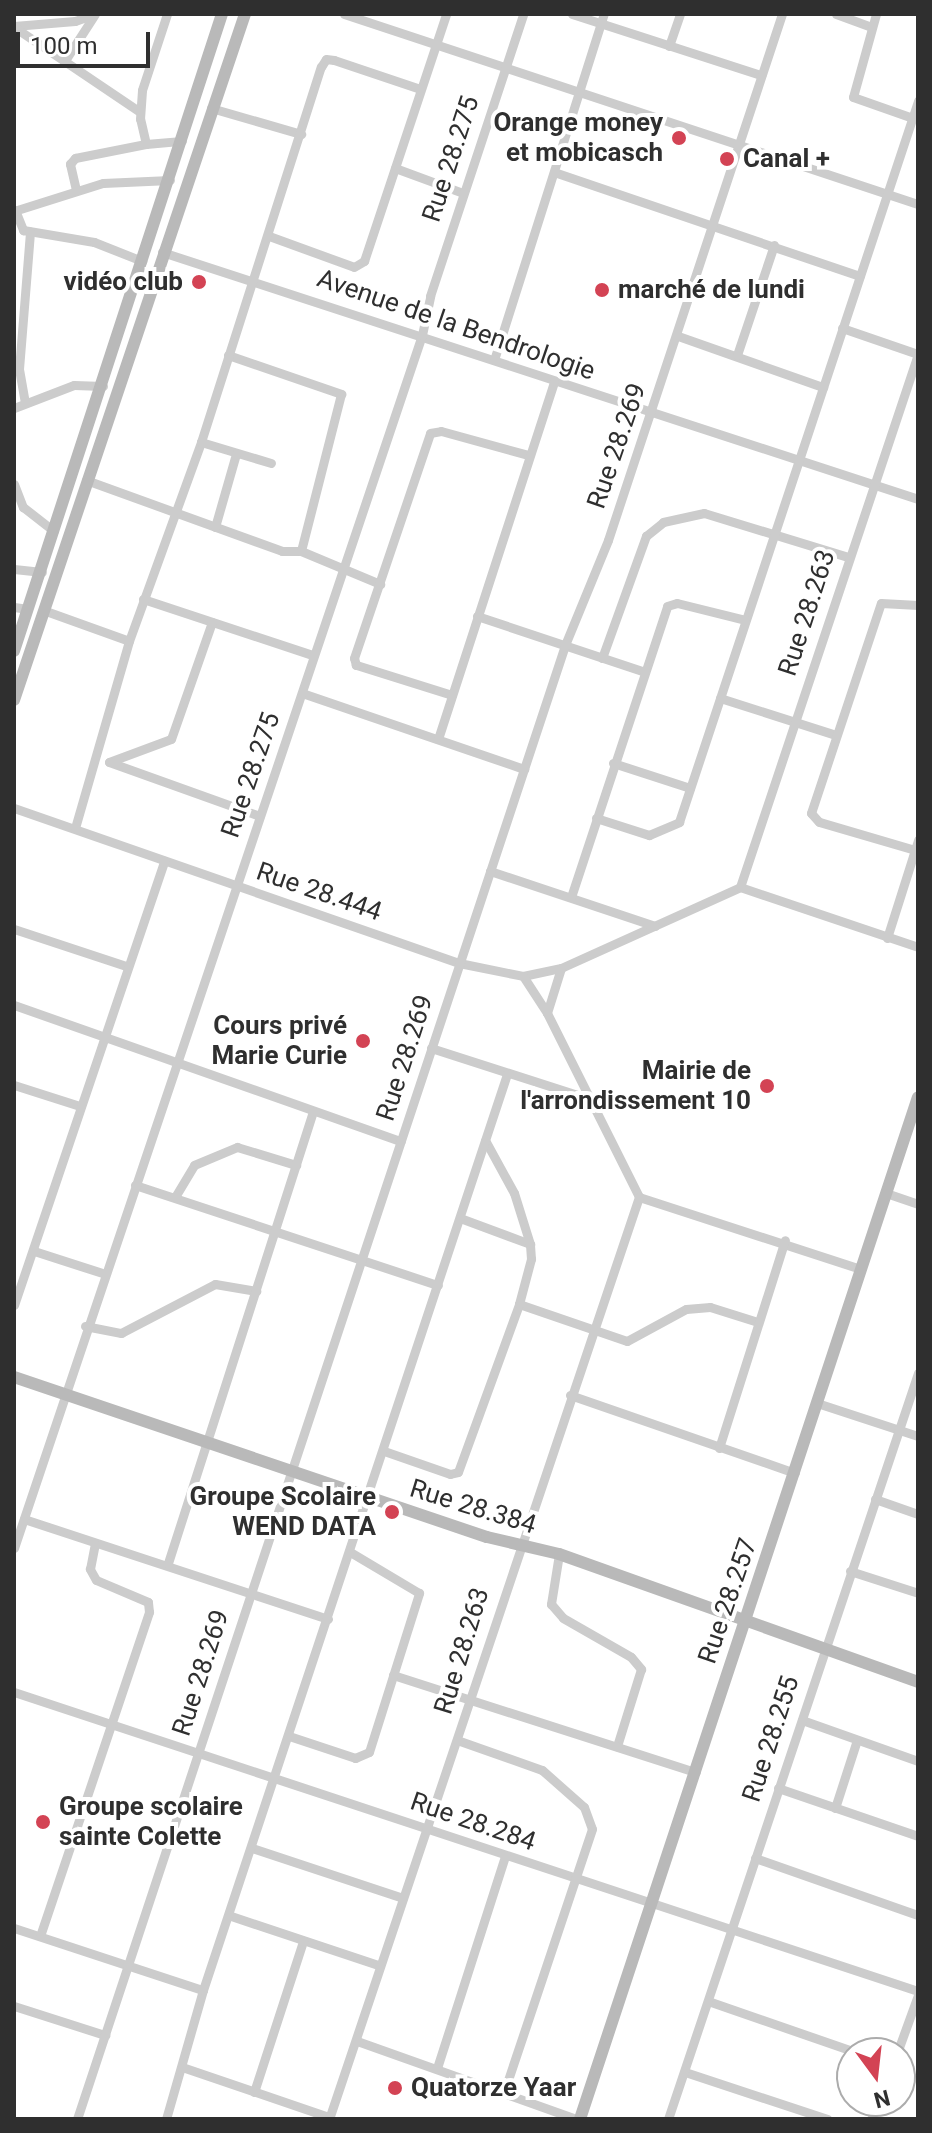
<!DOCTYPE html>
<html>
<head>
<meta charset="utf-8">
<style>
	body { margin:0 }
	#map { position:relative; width:932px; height:2133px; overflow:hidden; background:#fff; font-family:Roboto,sans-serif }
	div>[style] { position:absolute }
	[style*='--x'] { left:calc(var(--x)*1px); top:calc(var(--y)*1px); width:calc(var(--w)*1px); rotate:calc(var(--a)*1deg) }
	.street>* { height:9px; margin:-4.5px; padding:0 4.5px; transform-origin:4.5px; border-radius:4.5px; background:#ccc }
	.secondary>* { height:12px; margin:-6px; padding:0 6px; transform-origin:6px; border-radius:6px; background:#b9b9b9 }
	.dots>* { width:22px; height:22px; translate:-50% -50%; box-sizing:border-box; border:4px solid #fff; border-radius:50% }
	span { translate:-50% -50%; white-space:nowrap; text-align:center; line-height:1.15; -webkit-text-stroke:8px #fff; paint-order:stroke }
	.poi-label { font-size:26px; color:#2f2f2f; font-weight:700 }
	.right { translate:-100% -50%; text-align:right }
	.left { translate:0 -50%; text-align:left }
	.street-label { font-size:26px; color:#2f2f2f }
	.frame { position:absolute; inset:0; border:16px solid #2f2f2f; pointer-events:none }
	.north { position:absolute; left:836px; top:2037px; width:80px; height:80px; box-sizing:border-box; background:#fff; border:2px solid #acacac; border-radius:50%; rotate:165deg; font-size:22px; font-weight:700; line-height:32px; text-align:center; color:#2f2f2f }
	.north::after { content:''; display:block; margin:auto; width:28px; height:36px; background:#d34354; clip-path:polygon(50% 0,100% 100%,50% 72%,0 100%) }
	.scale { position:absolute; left:16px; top:32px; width:134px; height:36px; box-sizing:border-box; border:4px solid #2f2f2f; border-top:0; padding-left:10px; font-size:24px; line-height:28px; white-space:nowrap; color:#2f2f2f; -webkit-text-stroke:6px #fff; paint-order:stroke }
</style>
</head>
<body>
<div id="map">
	<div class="street">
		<div style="--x:344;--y:14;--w:605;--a:18.32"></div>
		<div style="--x:572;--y:14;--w:199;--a:17.9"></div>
		<div style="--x:836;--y:14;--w:37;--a:20"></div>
		<div style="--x:876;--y:14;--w:86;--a:105.5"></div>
		<div style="--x:853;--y:97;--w:64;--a:19.3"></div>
		<div style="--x:14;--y:26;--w:61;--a:-4.7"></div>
		<div style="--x:75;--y:21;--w:20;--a:-20"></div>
		<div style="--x:14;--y:27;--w:152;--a:34"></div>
		<div style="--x:669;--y:46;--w:34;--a:-71"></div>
		<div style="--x:64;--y:62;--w:57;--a:-57.1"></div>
		<div style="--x:211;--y:108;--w:94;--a:16.1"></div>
		<div style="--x:146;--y:144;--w:36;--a:-5"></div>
		<div style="--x:395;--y:168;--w:72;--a:20.2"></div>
		<div style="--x:554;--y:172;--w:323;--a:18.8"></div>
		<div style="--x:76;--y:190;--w:27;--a:-103"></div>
		<div style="--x:70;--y:164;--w:8;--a:-50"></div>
		<div style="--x:75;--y:158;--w:72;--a:-11.2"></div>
		<div style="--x:146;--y:144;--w:26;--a:-103"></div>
		<div style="--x:140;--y:119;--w:29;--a:-86"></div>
		<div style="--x:142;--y:90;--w:80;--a:-71.8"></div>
		<div style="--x:15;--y:210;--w:22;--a:68"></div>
		<div style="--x:23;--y:230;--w:72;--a:9.6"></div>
		<div style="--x:94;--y:242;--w:52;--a:21.6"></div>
		<div style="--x:14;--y:211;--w:93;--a:-17.5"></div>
		<div style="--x:103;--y:183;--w:67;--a:-2.6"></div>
		<div style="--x:269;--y:236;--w:90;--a:20"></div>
		<div style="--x:354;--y:267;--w:12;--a:-31"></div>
		<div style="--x:364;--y:261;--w:260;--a:-71.6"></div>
		<div style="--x:162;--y:252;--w:795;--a:18.09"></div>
		<div style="--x:842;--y:328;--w:80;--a:18.9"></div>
		<div style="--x:678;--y:336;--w:154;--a:19.4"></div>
		<div style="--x:228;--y:355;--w:120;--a:19"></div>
		<div style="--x:341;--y:394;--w:162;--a:104.3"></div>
		<div style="--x:737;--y:355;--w:116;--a:-71.4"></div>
		<div style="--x:494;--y:360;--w:363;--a:-72.4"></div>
		<div style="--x:25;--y:403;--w:35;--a:-100"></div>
		<div style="--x:19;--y:369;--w:138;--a:-85.4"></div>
		<div style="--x:14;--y:408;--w:64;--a:-21"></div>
		<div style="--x:74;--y:385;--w:29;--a:2"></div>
		<div style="--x:201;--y:442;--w:73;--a:16.7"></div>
		<div style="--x:86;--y:480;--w:208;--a:19.9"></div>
		<div style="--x:282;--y:551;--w:19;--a:0"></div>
		<div style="--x:301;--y:551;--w:86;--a:22.7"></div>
		<div style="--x:14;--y:484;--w:25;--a:69"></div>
		<div style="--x:23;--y:507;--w:39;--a:38"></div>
		<div style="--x:215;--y:527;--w:76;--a:-74"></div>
		<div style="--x:14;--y:569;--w:28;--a:6"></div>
		<div style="--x:143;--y:599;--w:178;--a:18.3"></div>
		<div style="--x:14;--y:607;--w:14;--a:8"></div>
		<div style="--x:43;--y:610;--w:91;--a:19.8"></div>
		<div style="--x:477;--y:616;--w:174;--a:18.4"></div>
		<div style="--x:602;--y:658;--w:130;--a:-70.2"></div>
		<div style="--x:646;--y:536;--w:22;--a:-39"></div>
		<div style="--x:663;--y:522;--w:42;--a:-12.4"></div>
		<div style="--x:704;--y:513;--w:151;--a:17"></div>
		<div style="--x:302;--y:693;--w:235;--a:18.9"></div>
		<div style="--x:452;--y:695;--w:101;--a:-162.6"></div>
		<div style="--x:356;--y:665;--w:7;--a:-106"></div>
		<div style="--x:354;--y:658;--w:237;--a:-71.3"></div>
		<div style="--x:430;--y:433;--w:11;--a:-10"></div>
		<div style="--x:441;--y:431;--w:90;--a:15.4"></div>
		<div style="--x:720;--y:698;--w:122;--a:17.7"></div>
		<div style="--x:438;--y:739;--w:376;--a:-72"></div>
		<div style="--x:109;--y:762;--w:66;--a:-20.4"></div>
		<div style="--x:171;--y:739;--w:124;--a:-70.7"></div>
		<div style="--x:109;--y:762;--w:160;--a:19.7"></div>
		<div style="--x:613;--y:763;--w:81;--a:18"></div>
		<div style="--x:14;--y:808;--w:471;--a:19.2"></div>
		<div style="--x:459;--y:963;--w:65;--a:11.5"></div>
		<div style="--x:523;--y:976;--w:39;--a:-12"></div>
		<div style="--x:561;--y:968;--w:196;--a:-24.3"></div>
		<div style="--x:740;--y:887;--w:188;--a:18.6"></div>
		<div style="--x:596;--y:818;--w:56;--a:17.8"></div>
		<div style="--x:649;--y:835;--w:33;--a:-23"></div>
		<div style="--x:679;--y:822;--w:760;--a:-71.66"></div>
		<div style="--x:75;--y:828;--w:195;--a:-73.9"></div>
		<div style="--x:129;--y:641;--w:212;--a:-70.1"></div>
		<div style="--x:201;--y:442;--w:394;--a:-72.3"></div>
		<div style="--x:321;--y:67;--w:9;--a:-58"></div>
		<div style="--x:326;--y:59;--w:8;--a:7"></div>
		<div style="--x:334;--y:60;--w:91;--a:18.6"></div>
		<div style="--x:915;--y:850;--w:100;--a:-163.7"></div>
		<div style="--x:819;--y:822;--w:12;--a:-132"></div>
		<div style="--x:811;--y:813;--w:221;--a:-71.6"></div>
		<div style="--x:881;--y:603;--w:37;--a:3"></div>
		<div style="--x:490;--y:871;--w:174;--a:18.4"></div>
		<div style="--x:740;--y:887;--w:562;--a:-71.53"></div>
		<div style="--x:571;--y:897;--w:306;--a:-71.7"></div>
		<div style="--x:667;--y:606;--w:10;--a:-17"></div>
		<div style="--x:677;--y:603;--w:70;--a:14"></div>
		<div style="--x:14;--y:929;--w:118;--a:18.3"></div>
		<div style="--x:887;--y:938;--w:103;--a:-72.4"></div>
		<div style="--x:523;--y:976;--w:44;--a:57"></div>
		<div style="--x:547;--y:1013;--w:206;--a:63.4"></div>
		<div style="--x:639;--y:1197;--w:233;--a:18"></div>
		<div style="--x:14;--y:1005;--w:410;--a:19.4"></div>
		<div style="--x:547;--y:1013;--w:47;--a:-72.7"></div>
		<div style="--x:431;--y:1048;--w:167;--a:17.8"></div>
		<div style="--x:14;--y:1085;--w:69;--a:17.7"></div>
		<div style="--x:135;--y:1185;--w:319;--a:18.3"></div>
		<div style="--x:886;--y:1193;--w:34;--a:19"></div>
		<div style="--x:175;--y:1197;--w:37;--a:-59"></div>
		<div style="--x:194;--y:1165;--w:47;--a:-22.7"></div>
		<div style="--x:237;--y:1147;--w:62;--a:17"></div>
		<div style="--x:460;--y:1218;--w:75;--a:20.4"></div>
		<div style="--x:34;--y:1251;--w:71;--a:17.9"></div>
		<div style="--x:519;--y:1304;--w:114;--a:18.9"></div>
		<div style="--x:627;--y:1341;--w:67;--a:-28.5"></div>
		<div style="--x:686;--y:1309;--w:24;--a:-5"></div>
		<div style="--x:710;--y:1307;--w:50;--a:17.4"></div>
		<div style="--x:14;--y:1305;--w:469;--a:-71.3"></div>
		<div style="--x:85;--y:1326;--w:37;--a:11"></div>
		<div style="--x:121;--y:1333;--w:106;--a:-27.5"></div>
		<div style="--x:215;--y:1284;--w:42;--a:9.7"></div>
		<div style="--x:570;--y:1395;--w:238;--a:19.1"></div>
		<div style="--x:817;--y:1403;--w:106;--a:18.1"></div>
		<div style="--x:719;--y:1448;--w:218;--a:-72.4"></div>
		<div style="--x:384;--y:1451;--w:70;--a:19.2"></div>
		<div style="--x:450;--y:1474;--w:8;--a:-14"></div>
		<div style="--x:458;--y:1472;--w:179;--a:-70"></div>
		<div style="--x:519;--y:1304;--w:47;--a:-75.1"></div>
		<div style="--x:531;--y:1259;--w:15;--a:-94"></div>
		<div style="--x:530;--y:1244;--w:53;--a:-107.4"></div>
		<div style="--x:514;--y:1193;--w:60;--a:-118.7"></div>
		<div style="--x:875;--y:1499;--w:46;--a:19.2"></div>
		<div style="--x:24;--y:1519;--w:320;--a:18.2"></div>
		<div style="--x:14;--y:1548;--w:1280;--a:-71.41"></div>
		<div style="--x:422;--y:335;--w:40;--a:-78"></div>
		<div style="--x:430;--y:296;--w:297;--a:-71.7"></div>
		<div style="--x:559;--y:1554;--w:51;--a:99.1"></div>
		<div style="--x:551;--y:1604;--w:18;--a:49"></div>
		<div style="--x:563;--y:1618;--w:78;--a:29.8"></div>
		<div style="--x:631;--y:1657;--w:16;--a:50"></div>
		<div style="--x:641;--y:1669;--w:81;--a:107.3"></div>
		<div style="--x:168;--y:1563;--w:474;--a:-72.2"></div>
		<div style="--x:850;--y:1571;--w:71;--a:17.9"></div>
		<div style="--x:393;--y:1675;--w:318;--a:17.8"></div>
		<div style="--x:14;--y:1692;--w:952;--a:18.3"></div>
		<div style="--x:802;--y:1720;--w:123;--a:19.5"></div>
		<div style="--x:289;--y:1736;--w:70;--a:18.4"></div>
		<div style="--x:355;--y:1758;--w:15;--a:-23"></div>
		<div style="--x:369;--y:1752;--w:167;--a:-72.5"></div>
		<div style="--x:419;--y:1593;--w:78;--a:-149.2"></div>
		<div style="--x:457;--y:1740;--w:90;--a:19.4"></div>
		<div style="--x:542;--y:1770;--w:56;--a:41.4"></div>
		<div style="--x:584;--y:1807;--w:23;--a:70"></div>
		<div style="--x:592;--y:1829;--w:277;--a:108.5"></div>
		<div style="--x:778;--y:1788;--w:148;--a:18.9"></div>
		<div style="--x:835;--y:1808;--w:71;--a:-72.1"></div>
		<div style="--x:252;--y:1848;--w:159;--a:18.3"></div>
		<div style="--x:755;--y:1858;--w:173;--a:19.3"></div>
		<div style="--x:231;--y:1916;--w:155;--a:18.4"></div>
		<div style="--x:14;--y:1928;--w:199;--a:18.2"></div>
		<div style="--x:40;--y:1936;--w:342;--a:-71.4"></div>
		<div style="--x:149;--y:1612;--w:10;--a:-96"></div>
		<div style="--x:148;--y:1602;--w:56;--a:-157.1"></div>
		<div style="--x:96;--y:1580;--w:13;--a:-119"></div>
		<div style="--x:90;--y:1569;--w:26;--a:-79"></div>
		<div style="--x:708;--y:2001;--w:159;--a:19.1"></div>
		<div style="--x:14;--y:2006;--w:96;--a:17.7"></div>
		<div style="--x:357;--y:2041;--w:232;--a:19.6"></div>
		<div style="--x:897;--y:2053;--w:62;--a:-70.1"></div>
		<div style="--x:182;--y:2067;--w:155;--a:18.8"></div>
		<div style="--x:437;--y:2068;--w:223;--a:-72.2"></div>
		<div style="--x:685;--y:2072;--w:150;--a:18.3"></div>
		<div style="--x:254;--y:2092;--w:159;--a:-72"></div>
		<div style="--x:77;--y:2119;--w:1553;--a:-71.68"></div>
		<div style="--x:565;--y:645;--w:113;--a:-67.7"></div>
		<div style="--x:608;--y:540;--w:554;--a:-71.7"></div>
		<div style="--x:166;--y:2119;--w:134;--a:-74"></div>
		<div style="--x:203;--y:1990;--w:965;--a:-71.64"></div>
		<div style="--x:329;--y:2119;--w:973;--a:-71.42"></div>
		<div style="--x:668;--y:2119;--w:787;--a:-71.47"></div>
		<div style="--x:871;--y:2119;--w:20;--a:-66"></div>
	</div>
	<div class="secondary">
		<div style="--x:14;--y:651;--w:670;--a:-71.92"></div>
		<div style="--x:14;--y:700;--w:724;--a:-71.39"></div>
		<div style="--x:14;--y:1377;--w:499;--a:18.7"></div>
		<div style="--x:487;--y:1537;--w:74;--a:13.3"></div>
		<div style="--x:559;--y:1554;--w:381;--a:19.6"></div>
		<div style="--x:580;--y:2119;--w:1076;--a:-71.7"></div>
	</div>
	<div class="dots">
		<div style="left:679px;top:138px;background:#d34354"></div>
		<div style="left:727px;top:159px;background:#d34354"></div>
		<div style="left:199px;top:282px;background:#d34354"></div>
		<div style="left:602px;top:290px;background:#d34354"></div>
		<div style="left:363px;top:1041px;background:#d34354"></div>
		<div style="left:767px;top:1086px;background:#d34354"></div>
		<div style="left:392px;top:1512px;background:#d34354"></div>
		<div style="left:43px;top:1822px;background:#d34354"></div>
		<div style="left:395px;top:2088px;background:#d34354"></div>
	</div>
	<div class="poi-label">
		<span class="right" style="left:663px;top:138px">Orange money<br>et mobicasch</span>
		<span class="left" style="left:743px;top:159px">Canal +</span>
		<span class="right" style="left:183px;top:282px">vidéo club</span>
		<span class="left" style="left:618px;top:290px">marché de lundi</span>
		<span class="right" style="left:347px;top:1041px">Cours privé<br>Marie Curie</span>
		<span class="right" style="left:751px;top:1086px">Mairie de<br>l'arrondissement 10</span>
		<span class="right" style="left:376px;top:1512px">Groupe Scolaire<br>WEND DATA</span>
		<span class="left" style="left:59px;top:1822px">Groupe scolaire<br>sainte Colette</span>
		<span class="left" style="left:411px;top:2088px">Quatorze Yaar</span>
	</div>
	<div class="street-label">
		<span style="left:451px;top:159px;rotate:-72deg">Rue 28.275</span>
		<span style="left:456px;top:325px;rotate:19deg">Avenue de la Bendrologie</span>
		<span style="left:617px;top:446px;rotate:-71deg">Rue 28.269</span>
		<span style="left:807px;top:613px;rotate:-72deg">Rue 28.263</span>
		<span style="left:251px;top:775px;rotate:-71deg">Rue 28.275</span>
		<span style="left:319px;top:892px;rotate:19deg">Rue 28.444</span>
		<span style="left:405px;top:1058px;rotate:-72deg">Rue 28.269</span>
		<span style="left:473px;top:1507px;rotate:17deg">Rue 28.384</span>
		<span style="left:728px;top:1601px;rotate:-71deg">Rue 28.257</span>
		<span style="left:462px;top:1651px;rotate:-73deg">Rue 28.263</span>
		<span style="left:201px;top:1673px;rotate:-72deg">Rue 28.269</span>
		<span style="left:771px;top:1739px;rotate:-72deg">Rue 28.255</span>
		<span style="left:473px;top:1822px;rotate:19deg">Rue 28.284</span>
	</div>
	<div class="frame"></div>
	<div class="north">N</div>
	<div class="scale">100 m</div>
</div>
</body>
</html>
